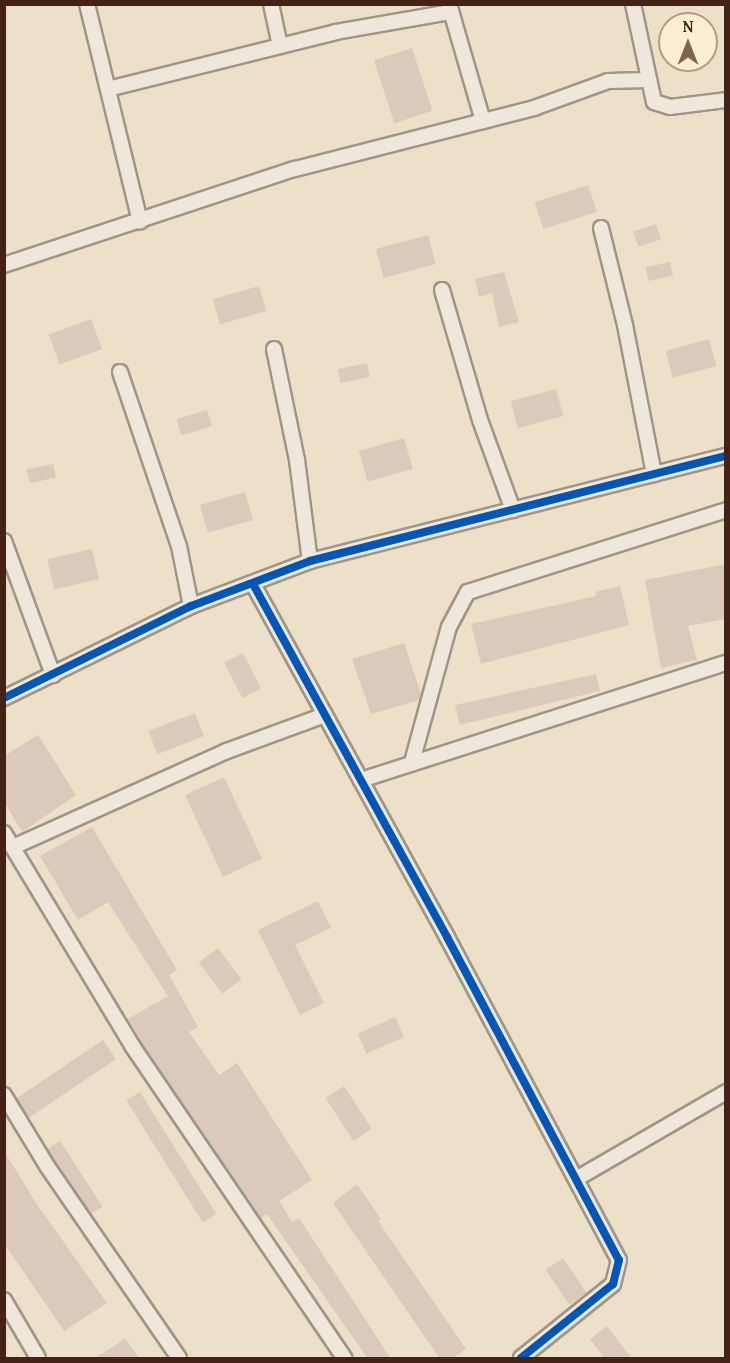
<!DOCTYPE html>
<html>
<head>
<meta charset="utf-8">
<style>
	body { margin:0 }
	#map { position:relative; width:730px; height:1363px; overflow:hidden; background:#ece0c8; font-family:"Gentium Book Plus",serif }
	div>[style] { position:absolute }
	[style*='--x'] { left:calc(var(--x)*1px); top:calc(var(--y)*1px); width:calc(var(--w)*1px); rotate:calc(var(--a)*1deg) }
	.building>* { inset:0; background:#dbcabb; transform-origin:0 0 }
	.roads { filter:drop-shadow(2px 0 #a09586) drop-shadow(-2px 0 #a09586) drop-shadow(0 2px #a09586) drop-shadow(0 -2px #a09586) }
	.minor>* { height:14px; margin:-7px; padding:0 7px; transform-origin:7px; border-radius:7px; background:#eee8dc }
	.cycleway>* { height:8px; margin:-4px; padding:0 4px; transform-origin:4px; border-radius:4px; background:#0057b8 }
	span { translate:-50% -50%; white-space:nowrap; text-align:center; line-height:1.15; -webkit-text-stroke:6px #fceed2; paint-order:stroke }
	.frame { position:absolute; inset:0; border:6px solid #442216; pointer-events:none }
	.north { position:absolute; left:658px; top:12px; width:60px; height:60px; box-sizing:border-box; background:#fceed2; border:2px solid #b29c87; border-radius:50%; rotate:0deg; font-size:16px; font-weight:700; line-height:24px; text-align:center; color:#442216 }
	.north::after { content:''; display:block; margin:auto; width:21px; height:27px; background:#7f6454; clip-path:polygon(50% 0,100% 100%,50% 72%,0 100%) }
</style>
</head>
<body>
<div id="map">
	<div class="building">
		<div style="left:412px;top:48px;width:66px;height:40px;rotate:72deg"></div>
		<div style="left:588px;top:185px;width:28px;height:56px;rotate:72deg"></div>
		<div style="left:656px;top:224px;width:16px;height:24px;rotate:72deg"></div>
		<div style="left:428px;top:235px;width:30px;height:54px;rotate:75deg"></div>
		<div style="left:670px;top:262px;width:14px;height:25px;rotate:78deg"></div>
		<div style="clip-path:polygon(504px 272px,519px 322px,499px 327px,492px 293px,479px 297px,475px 279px)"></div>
		<div style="left:259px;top:286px;width:26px;height:48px;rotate:74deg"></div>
		<div style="left:91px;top:319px;width:32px;height:45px;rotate:70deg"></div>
		<div style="left:709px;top:339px;width:28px;height:45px;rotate:75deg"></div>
		<div style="left:367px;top:363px;width:14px;height:30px;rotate:78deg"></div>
		<div style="left:556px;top:389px;width:28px;height:47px;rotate:75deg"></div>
		<div style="left:207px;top:410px;width:17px;height:32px;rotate:73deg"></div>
		<div style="left:404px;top:438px;width:32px;height:47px;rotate:74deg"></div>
		<div style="left:53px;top:464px;width:14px;height:27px;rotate:78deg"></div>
		<div style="left:245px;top:492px;width:29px;height:47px;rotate:74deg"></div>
		<div style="left:92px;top:549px;width:31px;height:46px;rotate:77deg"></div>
		<div style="clip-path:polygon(726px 564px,726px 619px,688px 626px,697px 660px,661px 668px,645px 580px)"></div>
		<div style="clip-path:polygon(620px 586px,629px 625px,481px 664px,471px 624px,596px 596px,595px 592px)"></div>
		<div style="clip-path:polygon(404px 643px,421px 694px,420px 700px,371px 714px,352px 659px)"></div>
		<div style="left:243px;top:653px;width:40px;height:21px;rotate:63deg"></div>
		<div style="clip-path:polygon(596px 674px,600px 691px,460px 725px,455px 705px)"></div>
		<div style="left:195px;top:713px;width:25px;height:50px;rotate:69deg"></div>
		<div style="clip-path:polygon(38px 735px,76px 795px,22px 832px,4px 801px,4px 756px)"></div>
		<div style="left:224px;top:777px;width:90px;height:43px;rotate:65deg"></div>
		<div style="clip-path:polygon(92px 827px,177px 970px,169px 975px,198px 1027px,189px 1032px,219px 1075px,237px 1063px,312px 1180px,279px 1201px,292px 1222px,299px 1218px,391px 1359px,368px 1359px,267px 1214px,260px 1218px,147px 1051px,128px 1019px,168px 996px,108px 902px,78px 920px,40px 856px)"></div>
		<div style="clip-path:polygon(318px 901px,331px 928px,295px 945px,324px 1003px,300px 1015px,258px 930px)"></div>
		<div style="left:218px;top:948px;width:39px;height:24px;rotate:53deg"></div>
		<div style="left:395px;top:1017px;width:22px;height:41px;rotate:66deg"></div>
		<div style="left:103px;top:1040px;width:23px;height:105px;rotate:56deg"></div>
		<div style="left:344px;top:1086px;width:51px;height:22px;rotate:57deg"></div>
		<div style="left:140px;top:1092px;width:144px;height:16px;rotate:58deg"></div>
		<div style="left:60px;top:1141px;width:78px;height:15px;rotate:57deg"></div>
		<div style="clip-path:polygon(4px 1151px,36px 1203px,107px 1303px,64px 1331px,4px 1243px)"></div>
		<div style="clip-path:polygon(357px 1184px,381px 1219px,378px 1221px,466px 1349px,452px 1359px,440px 1359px,333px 1203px)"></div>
		<div style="left:563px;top:1258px;width:42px;height:21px;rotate:56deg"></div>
		<div style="clip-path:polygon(607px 1326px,632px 1359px,605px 1359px,590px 1339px)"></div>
		<div style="clip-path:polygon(125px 1338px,140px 1359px,93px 1359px,113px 1347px)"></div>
	</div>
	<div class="roads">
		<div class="minor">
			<div style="--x:87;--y:4;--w:224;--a:76.3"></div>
			<div style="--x:271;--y:4;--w:43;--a:77.9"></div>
			<div style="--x:449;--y:4;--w:122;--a:73.8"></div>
			<div style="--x:633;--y:4;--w:100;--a:77.9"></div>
			<div style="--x:654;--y:102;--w:17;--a:17"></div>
			<div style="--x:670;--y:107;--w:56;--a:-7.1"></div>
			<div style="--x:108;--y:89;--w:235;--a:-14"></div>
			<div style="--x:336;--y:32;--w:117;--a:-9.9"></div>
			<div style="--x:601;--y:228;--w:100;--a:76.1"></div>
			<div style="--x:625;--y:325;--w:152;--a:79"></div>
			<div style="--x:4;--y:265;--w:306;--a:-18.3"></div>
			<div style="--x:295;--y:169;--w:247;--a:-14.3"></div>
			<div style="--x:534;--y:108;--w:79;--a:-20"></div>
			<div style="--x:608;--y:81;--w:40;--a:-1.4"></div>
			<div style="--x:442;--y:290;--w:135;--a:73.7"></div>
			<div style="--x:480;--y:420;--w:96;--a:69.9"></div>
			<div style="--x:274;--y:349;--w:113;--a:78.3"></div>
			<div style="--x:297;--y:460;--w:102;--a:82.7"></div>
			<div style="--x:120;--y:372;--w:184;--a:71.3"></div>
			<div style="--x:179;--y:546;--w:61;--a:78.7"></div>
			<div style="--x:4;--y:541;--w:143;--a:69.9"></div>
			<div style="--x:253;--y:584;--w:403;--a:61.2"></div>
			<div style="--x:447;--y:937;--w:366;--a:62"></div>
			<div style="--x:619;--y:1260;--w:25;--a:104"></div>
			<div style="--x:613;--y:1284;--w:118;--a:141.2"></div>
			<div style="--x:4;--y:698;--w:208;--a:-26.2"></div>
			<div style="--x:191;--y:606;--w:127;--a:-20.7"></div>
			<div style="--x:310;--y:561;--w:429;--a:-14.2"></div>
			<div style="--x:412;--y:762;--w:140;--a:-74.7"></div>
			<div style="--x:449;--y:627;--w:40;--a:-62"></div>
			<div style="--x:468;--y:592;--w:271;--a:-17.6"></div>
			<div style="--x:361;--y:780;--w:383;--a:-17.8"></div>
			<div style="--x:4;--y:833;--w:250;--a:58.9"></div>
			<div style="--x:133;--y:1047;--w:376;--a:55.8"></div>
			<div style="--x:13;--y:847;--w:235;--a:-24.2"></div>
			<div style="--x:227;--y:751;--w:104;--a:-20.2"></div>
			<div style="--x:4;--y:1095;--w:83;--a:58.8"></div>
			<div style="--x:47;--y:1166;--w:233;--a:55.5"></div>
			<div style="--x:576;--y:1179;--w:173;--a:-30.1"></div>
			<div style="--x:4;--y:1300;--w:67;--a:59.6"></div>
		</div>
	</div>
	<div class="cycleway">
		<div style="--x:253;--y:584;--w:403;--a:61.2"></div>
		<div style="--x:447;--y:937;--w:366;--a:62"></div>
		<div style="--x:619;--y:1260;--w:25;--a:104"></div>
		<div style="--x:613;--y:1284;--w:118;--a:141.2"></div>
		<div style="--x:4;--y:698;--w:208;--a:-26.2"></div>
		<div style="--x:191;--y:606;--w:127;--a:-20.7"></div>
		<div style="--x:310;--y:561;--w:429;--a:-14.2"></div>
	</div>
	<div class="frame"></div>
	<div class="north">N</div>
</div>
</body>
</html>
